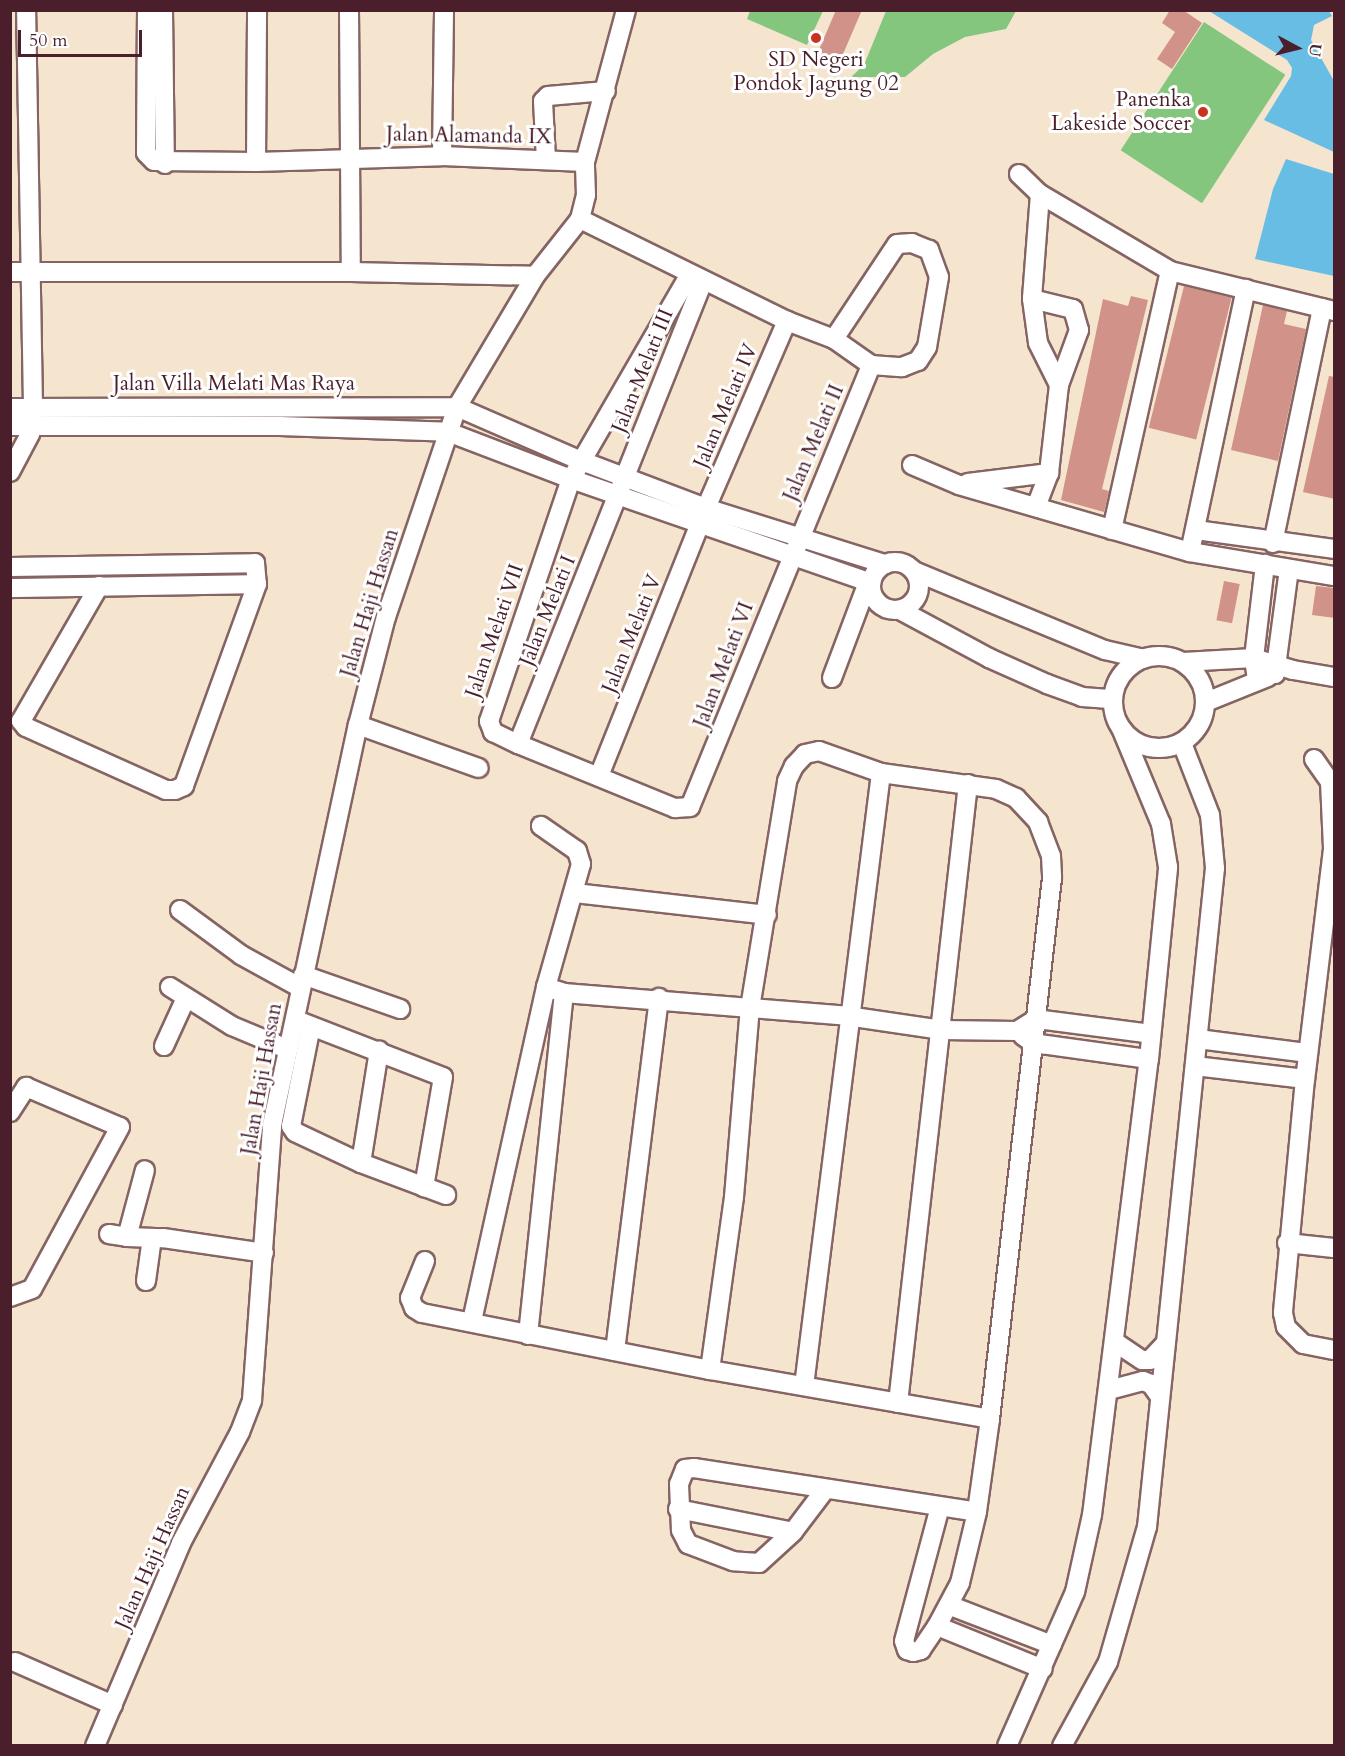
<!DOCTYPE html>
<html>
<head>
<meta charset="utf-8">
<style>
	body { margin:0 }
	#map { position:relative; width:1345px; height:1756px; overflow:hidden; background:#f6e5ce; font-family:Cardo,serif }
	div>[style] { position:absolute }
	[style*='--x'] { left:calc(var(--x)*1px); top:calc(var(--y)*1px); width:calc(var(--w)*1px); rotate:calc(var(--a)*1deg) }
	.green>* { inset:0; background:#85c67e; transform-origin:0 0 }
	.water>* { inset:0; background:#68bde5 }
	.pier>* { inset:0; background:#f6e5ce }
	.building>* { inset:0; background:#d19389; transform-origin:0 0 }
	.roads { filter:drop-shadow(2px 0 #866464) drop-shadow(-2px 0 #866464) drop-shadow(0 2px #866464) drop-shadow(0 -2px #866464) }
	.minor>* { height:18px; margin:-9px; padding:0 9px; transform-origin:9px; border-radius:9px; background:#fff }
	.minor>.ring { margin:-9px; padding:0; box-sizing:content-box; background:none; border:18px solid #fff; border-radius:50% }
	.dots>* { width:16px; height:16px; translate:-50% -50%; box-sizing:border-box; border:3px solid #fff; border-radius:50% }
	span { translate:-50% -50%; white-space:nowrap; text-align:center; line-height:1.15; -webkit-text-stroke:6px #fff; paint-order:stroke }
	.poi-label { font-size:21px; color:#4a1f2b }
	.right { translate:-100% -50%; text-align:right }
	.street-label { font-size:21px; color:#4a1f2b }
	.frame { position:absolute; inset:0; border:12px solid #4a1f2b; pointer-events:none }
	.north { position:absolute; left:1267px; top:18px; width:60px; height:60px; -webkit-text-stroke:4px #fff; paint-order:stroke; rotate:97deg; font-size:16px; font-weight:700; line-height:24px; text-align:center; color:#4a1f2b }
	.north::after { content:''; display:block; margin:auto; width:21px; height:27px; background:#4a1f2b; clip-path:polygon(50% 0,100% 100%,50% 72%,0 100%) }
	.scale { position:absolute; left:18px; top:30px; width:124px; height:27px; box-sizing:border-box; border:3px solid #4a1f2b; border-top:0; padding-left:8px; font-size:18px; line-height:21px; white-space:nowrap; color:#4a1f2b; -webkit-text-stroke:4px #fff; paint-order:stroke }
</style>
</head>
<body>
<div id="map">
	<div class="green">
		<div style="clip-path:polygon(750px 11px,751px 10px,823px 11px,807px 45px,747px 19px)"></div>
		<div style="clip-path:polygon(886px 11px,886px 10px,1016px 11px,1006px 29px,965px 37px,933px 54px,905px 77px,851px 77px,864px 65px)"></div>
		<div style="left:1204px;top:22px;width:97px;height:153px;rotate:33deg"></div>
	</div>
	<div class="water">
		<div style="clip-path:polygon(1209px 11px,1334px 11px,1334px 152px,1264px 120px,1291px 76px,1292px 68px,1287px 60px)"></div>
		<div style="clip-path:polygon(1286px 159px,1334px 174px,1334px 276px,1255px 259px,1273px 189px)"></div>
	</div>
	<div class="pier">
		<div style="clip-path:polygon(1329px 11px,1334px 11px,1334px 81px,1311px 40px,1314px 25px,1332px 16px)"></div>
	</div>
	<div class="building">
		<div style="clip-path:polygon(836px 10px,862px 10px,840px 61px,818px 52px)"></div>
		<div style="clip-path:polygon(1170px 10px,1183px 10px,1202px 23px,1172px 69px,1157px 59px,1175px 32px,1162px 23px)"></div>
		<div style="left:1184px;top:286px;width:49px;height:146px;rotate:14deg"></div>
		<div style="clip-path:polygon(1131px 296px,1148px 300px,1102px 489px,1109px 491px,1104px 512px,1061px 500px,1103px 299px,1128px 306px)"></div>
		<div style="clip-path:polygon(1263px 305px,1287px 311px,1284px 324px,1306px 329px,1278px 461px,1231px 450px)"></div>
		<div style="clip-path:polygon(1329px 376px,1335px 377px,1335px 499px,1303px 492px)"></div>
		<div style="left:1224px;top:581px;width:16px;height:40px;rotate:11deg"></div>
		<div style="clip-path:polygon(1316px 586px,1335px 588px,1335px 618px,1312px 615px)"></div>
	</div>
	<div class="roads">
		<div class="minor">
			<div style="--x:147;--y:10;--w:143;--a:90.4"></div>
			<div style="--x:146;--y:153;--w:11;--a:45"></div>
			<div style="--x:154;--y:161;--w:102;--a:0.6"></div>
			<div style="--x:256;--y:162;--w:186;--a:-1.8"></div>
			<div style="--x:442;--y:156;--w:143;--a:2.4"></div>
			<div style="--x:163;--y:10;--w:154;--a:89.3"></div>
			<div style="--x:349;--y:10;--w:262;--a:89.6"></div>
			<div style="--x:442;--y:156;--w:146;--a:-89.2"></div>
			<div style="--x:546;--y:160;--w:59;--a:-92.9"></div>
			<div style="--x:543;--y:101;--w:7;--a:-45"></div>
			<div style="--x:548;--y:96;--w:58;--a:-4.9"></div>
			<div style="--x:256;--y:162;--w:152;--a:-89.6"></div>
			<div style="--x:1019;--y:174;--w:29;--a:44"></div>
			<div style="--x:1040;--y:194;--w:151;--a:30.6"></div>
			<div style="--x:1170;--y:271;--w:169;--a:13.7"></div>
			<div style="--x:1040;--y:194;--w:105;--a:94.4"></div>
			<div style="--x:1032;--y:299;--w:44;--a:82.2"></div>
			<div style="--x:1038;--y:343;--w:47;--a:63.4"></div>
			<div style="--x:580;--y:219;--w:231;--a:26.2"></div>
			<div style="--x:787;--y:321;--w:50;--a:21"></div>
			<div style="--x:834;--y:339;--w:45;--a:35.1"></div>
			<div style="--x:871;--y:365;--w:31;--a:4"></div>
			<div style="--x:902;--y:367;--w:17;--a:-21"></div>
			<div style="--x:918;--y:361;--w:17;--a:-57"></div>
			<div style="--x:927;--y:347;--w:71;--a:-80.3"></div>
			<div style="--x:939;--y:277;--w:29;--a:-110"></div>
			<div style="--x:929;--y:250;--w:18;--a:-158"></div>
			<div style="--x:912;--y:243;--w:15;--a:176"></div>
			<div style="--x:897;--y:244;--w:114;--a:123.6"></div>
			<div style="--x:10;--y:272;--w:341;--a:0"></div>
			<div style="--x:351;--y:272;--w:184;--a:1.2"></div>
			<div style="--x:690;--y:274;--w:237;--a:120.1"></div>
			<div style="--x:571;--y:479;--w:256;--a:108.7"></div>
			<div style="--x:489;--y:721;--w:12;--a:70"></div>
			<div style="--x:493;--y:732;--w:28;--a:26"></div>
			<div style="--x:518;--y:744;--w:170;--a:22.2"></div>
			<div style="--x:675;--y:808;--w:15;--a:-4"></div>
			<div style="--x:690;--y:807;--w:478;--a:-67.7"></div>
			<div style="--x:1032;--y:299;--w:42;--a:13.7"></div>
			<div style="--x:1073;--y:309;--w:22;--a:74"></div>
			<div style="--x:1079;--y:330;--w:59;--a:110"></div>
			<div style="--x:1059;--y:385;--w:89;--a:96.5"></div>
			<div style="--x:1049;--y:473;--w:34;--a:111"></div>
			<div style="--x:10;--y:408;--w:447;--a:-0.1"></div>
			<div style="--x:457;--y:407;--w:133;--a:23.5"></div>
			<div style="--x:579;--y:460;--w:136;--a:20.7"></div>
			<div style="--x:706;--y:508;--w:188;--a:17.4"></div>
			<div style="--x:10;--y:426;--w:270;--a:0"></div>
			<div style="--x:280;--y:426;--w:168;--a:2"></div>
			<div style="--x:448;--y:432;--w:132;--a:20.9"></div>
			<div style="--x:571;--y:479;--w:318;--a:19.1"></div>
			<div style="--x:912;--y:465;--w:51;--a:23.1"></div>
			<div style="--x:959;--y:485;--w:241;--a:16.2"></div>
			<div style="--x:1190;--y:552;--w:146;--a:9.5"></div>
			<div style="--x:10;--y:472;--w:43;--a:-62.2"></div>
			<div style="--x:30;--y:434;--w:28;--a:-84"></div>
			<div style="--x:33;--y:406;--w:396;--a:-91"></div>
			<div style="--x:968;--y:483;--w:82;--a:-7"></div>
			<div style="--x:1112;--y:530;--w:265;--a:-77.4"></div>
			<div style="--x:1196;--y:530;--w:139;--a:7.8"></div>
			<div style="--x:1273;--y:543;--w:240;--a:-78.2"></div>
			<div style="--x:1190;--y:552;--w:269;--a:-78"></div>
			<div class="ring" style="left:871px;top:562px;width:30px;height:30px"></div>
			<div style="--x:10;--y:567;--w:245;--a:-0.9"></div>
			<div style="--x:255;--y:563;--w:21;--a:85"></div>
			<div style="--x:257;--y:584;--w:215;--a:109.9"></div>
			<div style="--x:184;--y:786;--w:10;--a:156"></div>
			<div style="--x:175;--y:790;--w:9;--a:180"></div>
			<div style="--x:166;--y:790;--w:154;--a:-155.8"></div>
			<div style="--x:26;--y:727;--w:8;--a:-130"></div>
			<div style="--x:21;--y:721;--w:156;--a:-60"></div>
			<div style="--x:914;--y:571;--w:207;--a:22.5"></div>
			<div style="--x:1105;--y:650;--w:39;--a:13"></div>
			<div style="--x:10;--y:588;--w:247;--a:-0.9"></div>
			<div style="--x:900;--y:610;--w:101;--a:28.3"></div>
			<div style="--x:989;--y:658;--w:64;--a:24.1"></div>
			<div style="--x:1047;--y:684;--w:37;--a:20"></div>
			<div style="--x:1082;--y:697;--w:31;--a:4"></div>
			<div class="ring" style="left:1113px;top:656px;width:74px;height:74px"></div>
			<div style="--x:1183;--y:662;--w:71;--a:-3.2"></div>
			<div style="--x:1254;--y:658;--w:41;--a:17.1"></div>
			<div style="--x:1293;--y:670;--w:42;--a:9.7"></div>
			<div style="--x:1275;--y:674;--w:106;--a:-82.4"></div>
			<div style="--x:832;--y:678;--w:103;--a:-69.4"></div>
			<div style="--x:1257;--y:680;--w:22;--a:-98"></div>
			<div style="--x:1254;--y:658;--w:95;--a:-83.3"></div>
			<div style="--x:1206;--y:702;--w:67;--a:-22"></div>
			<div style="--x:358;--y:725;--w:128;--a:19.6"></div>
			<div style="--x:518;--y:744;--w:499;--a:-68.2"></div>
			<div style="--x:1314;--y:759;--w:28;--a:55"></div>
			<div style="--x:1330;--y:782;--w:67;--a:87.4"></div>
			<div style="--x:1333;--y:849;--w:232;--a:96.9"></div>
			<div style="--x:1305;--y:1079;--w:235;--a:95.4"></div>
			<div style="--x:1283;--y:1313;--w:14;--a:78"></div>
			<div style="--x:1286;--y:1327;--w:24;--a:45"></div>
			<div style="--x:1303;--y:1344;--w:32;--a:11"></div>
			<div style="--x:599;--y:776;--w:289;--a:-68.2"></div>
			<div style="--x:706;--y:508;--w:204;--a:-66.6"></div>
			<div style="--x:575;--y:893;--w:193;--a:6.5"></div>
			<div style="--x:180;--y:910;--w:76;--a:36.4"></div>
			<div style="--x:241;--y:955;--w:68;--a:28.8"></div>
			<div style="--x:303;--y:975;--w:103;--a:19.3"></div>
			<div style="--x:170;--y:987;--w:73;--a:32.2"></div>
			<div style="--x:232;--y:1026;--w:60;--a:22.7"></div>
			<div style="--x:546;--y:987;--w:19;--a:18"></div>
			<div style="--x:564;--y:993;--w:284;--a:4.6"></div>
			<div style="--x:847;--y:1016;--w:96;--a:8.4"></div>
			<div style="--x:942;--y:1030;--w:75;--a:0.8"></div>
			<div style="--x:1017;--y:1031;--w:22;--a:-32"></div>
			<div style="--x:1036;--y:1019;--w:116;--a:7.4"></div>
			<div style="--x:301;--y:1022;--w:152;--a:21.2"></div>
			<div style="--x:443;--y:1077;--w:112;--a:99.8"></div>
			<div style="--x:311;--y:1026;--w:102;--a:101.3"></div>
			<div style="--x:291;--y:1126;--w:7;--a:56"></div>
			<div style="--x:295;--y:1132;--w:73;--a:25.2"></div>
			<div style="--x:361;--y:1163;--w:91;--a:20.6"></div>
			<div style="--x:1023;--y:1036;--w:12;--a:35"></div>
			<div style="--x:1033;--y:1043;--w:117;--a:7.9"></div>
			<div style="--x:1198;--y:1039;--w:111;--a:7.3"></div>
			<div style="--x:164;--y:1046;--w:53;--a:-65.4"></div>
			<div style="--x:1195;--y:1066;--w:111;--a:6.7"></div>
			<div style="--x:10;--y:1112;--w:30;--a:-57"></div>
			<div style="--x:26;--y:1087;--w:102;--a:23.1"></div>
			<div style="--x:120;--y:1127;--w:184;--a:118.5"></div>
			<div style="--x:32;--y:1289;--w:23;--a:160"></div>
			<div style="--x:361;--y:1163;--w:114;--a:-80.9"></div>
			<div style="--x:109;--y:1234;--w:18;--a:9"></div>
			<div style="--x:127;--y:1237;--w:69;--a:-75"></div>
			<div style="--x:127;--y:1237;--w:36;--a:2"></div>
			<div style="--x:163;--y:1238;--w:102;--a:8.4"></div>
			<div style="--x:1287;--y:1243;--w:47;--a:6.1"></div>
			<div style="--x:425;--y:1261;--w:40;--a:112"></div>
			<div style="--x:410;--y:1298;--w:11;--a:68"></div>
			<div style="--x:414;--y:1308;--w:9;--a:32"></div>
			<div style="--x:422;--y:1313;--w:294;--a:11.2"></div>
			<div style="--x:710;--y:1370;--w:284;--a:9.9"></div>
			<div style="--x:146;--y:1281;--w:43;--a:-82.1"></div>
			<div style="--x:472;--y:1321;--w:342;--a:-77.5"></div>
			<div style="--x:546;--y:987;--w:128;--a:-74.1"></div>
			<div style="--x:581;--y:864;--w:14;--a:-107"></div>
			<div style="--x:577;--y:851;--w:44;--a:-145.2"></div>
			<div style="--x:528;--y:1335;--w:344;--a:-84"></div>
			<div style="--x:1115;--y:1342;--w:32;--a:34"></div>
			<div style="--x:1142;--y:1360;--w:8;--a:0"></div>
			<div style="--x:1150;--y:1360;--w:23;--a:-47"></div>
			<div style="--x:615;--y:1351;--w:356;--a:-82.9"></div>
			<div style="--x:710;--y:1370;--w:175;--a:-82.1"></div>
			<div style="--x:734;--y:1197;--w:190;--a:-85.2"></div>
			<div style="--x:750;--y:1008;--w:230;--a:-80.7"></div>
			<div style="--x:787;--y:781;--w:17;--a:-65"></div>
			<div style="--x:794;--y:766;--w:16;--a:-47"></div>
			<div style="--x:805;--y:754;--w:14;--a:-12"></div>
			<div style="--x:819;--y:751;--w:66;--a:19.5"></div>
			<div style="--x:881;--y:773;--w:116;--a:7.9"></div>
			<div style="--x:996;--y:789;--w:22;--a:24"></div>
			<div style="--x:1016;--y:798;--w:33;--a:47"></div>
			<div style="--x:1038;--y:822;--w:36;--a:69"></div>
			<div style="--x:1051;--y:856;--w:22;--a:87"></div>
			<div style="--x:1052;--y:878;--w:545;--a:96.54"></div>
			<div style="--x:990;--y:1419;--w:94;--a:98"></div>
			<div style="--x:977;--y:1512;--w:73;--a:103.5"></div>
			<div style="--x:960;--y:1583;--w:49;--a:118.1"></div>
			<div style="--x:937;--y:1626;--w:29;--a:124"></div>
			<div style="--x:921;--y:1650;--w:8;--a:166"></div>
			<div style="--x:913;--y:1652;--w:6;--a:-162"></div>
			<div style="--x:907;--y:1650;--w:9;--a:-108"></div>
			<div style="--x:904;--y:1641;--w:139;--a:-75"></div>
			<div style="--x:804;--y:1386;--w:618;--a:-82.84"></div>
			<div style="--x:1109;--y:1390;--w:35;--a:-15"></div>
			<div style="--x:1143;--y:1381;--w:9;--a:21"></div>
			<div style="--x:1151;--y:1384;--w:16;--a:55"></div>
			<div style="--x:898;--y:1403;--w:623;--a:-83.55"></div>
			<div style="--x:824;--y:1491;--w:51;--a:127.1"></div>
			<div style="--x:793;--y:1532;--w:46;--a:137.6"></div>
			<div style="--x:759;--y:1563;--w:26;--a:-176"></div>
			<div style="--x:733;--y:1561;--w:48;--a:-159.3"></div>
			<div style="--x:688;--y:1544;--w:16;--a:-117"></div>
			<div style="--x:681;--y:1530;--w:46;--a:-92.5"></div>
			<div style="--x:679;--y:1484;--w:16;--a:-68"></div>
			<div style="--x:685;--y:1469;--w:9;--a:-6"></div>
			<div style="--x:694;--y:1468;--w:286;--a:8.8"></div>
			<div style="--x:678;--y:1509;--w:117;--a:11.3"></div>
			<div style="--x:951;--y:1606;--w:108;--a:21.1"></div>
			<div style="--x:937;--y:1626;--w:114;--a:22.1"></div>
			<div style="--x:15;--y:1662;--w:107;--a:23.7"></div>
			<div style="--x:95;--y:1746;--w:220;--a:-67"></div>
			<div style="--x:181;--y:1543;--w:126;--a:-62"></div>
			<div style="--x:240;--y:1432;--w:34;--a:-69"></div>
			<div style="--x:252;--y:1400;--w:276;--a:-85.8"></div>
			<div style="--x:272;--y:1125;--w:409;--a:-77.9"></div>
			<div style="--x:358;--y:725;--w:112;--a:-75.5"></div>
			<div style="--x:386;--y:617;--w:222;--a:-71.3"></div>
			<div style="--x:457;--y:407;--w:152;--a:-59.2"></div>
			<div style="--x:535;--y:276;--w:73;--a:-51.7"></div>
			<div style="--x:580;--y:219;--w:25;--a:-76"></div>
			<div style="--x:586;--y:195;--w:33;--a:-92"></div>
			<div style="--x:585;--y:162;--w:157;--a:-74.9"></div>
			<div style="--x:1007;--y:1746;--w:168;--a:-66.2"></div>
			<div style="--x:1075;--y:1592;--w:79;--a:-77.6"></div>
			<div style="--x:1092;--y:1515;--w:460;--a:-82.9"></div>
			<div style="--x:1149;--y:1059;--w:193;--a:-84.3"></div>
			<div style="--x:1168;--y:867;--w:44;--a:-99.2"></div>
			<div style="--x:1161;--y:824;--w:104;--a:-112.6"></div>
			<div style="--x:1062;--y:1746;--w:96;--a:-61.3"></div>
			<div style="--x:1108;--y:1662;--w:141;--a:-73.9"></div>
			<div style="--x:1147;--y:1527;--w:662;--a:-84.11"></div>
			<div style="--x:1215;--y:868;--w:53;--a:-95.4"></div>
			<div style="--x:1210;--y:815;--w:77;--a:-111.3"></div>
		</div>
	</div>
	<div class="dots">
		<div style="left:816px;top:38px;background:#c8321e"></div>
		<div style="left:1203px;top:112px;background:#c8321e"></div>
	</div>
	<div class="poi-label">
		<span style="left:816px;top:72px">SD Negeri<br>Pondok Jagung 02</span>
		<span class="right" style="left:1191px;top:112px">Panenka<br>Lakeside Soccer</span>
	</div>
	<div class="street-label">
		<span style="left:469px;top:136px;rotate:1deg">Jalan Alamanda IX</span>
		<span style="left:643px;top:371px;rotate:-68deg">Jalan Melati III</span>
		<span style="left:234px;top:384px">Jalan Villa Melati Mas Raya</span>
		<span style="left:726px;top:406px;rotate:-67deg">Jalan Melati IV</span>
		<span style="left:814px;top:443px;rotate:-67deg">Jalan Melati II</span>
		<span style="left:370px;top:603px;rotate:-73deg">Jalan Haji Hassan</span>
		<span style="left:548px;top:611px;rotate:-68deg">Jalan Melati I</span>
		<span style="left:495px;top:631px;rotate:-71deg">Jalan Melati VII</span>
		<span style="left:632px;top:634px;rotate:-68deg">Jalan Melati V</span>
		<span style="left:724px;top:665px;rotate:-69deg">Jalan Melati VI</span>
		<span style="left:262px;top:1079px;rotate:-80deg">Jalan Haji Hassan</span>
		<span style="left:153px;top:1558px;rotate:-66deg">Jalan Haji Hassan</span>
	</div>
	<div class="frame"></div>
	<div class="north">U</div>
	<div class="scale">50 m</div>
</div>
</body>
</html>
